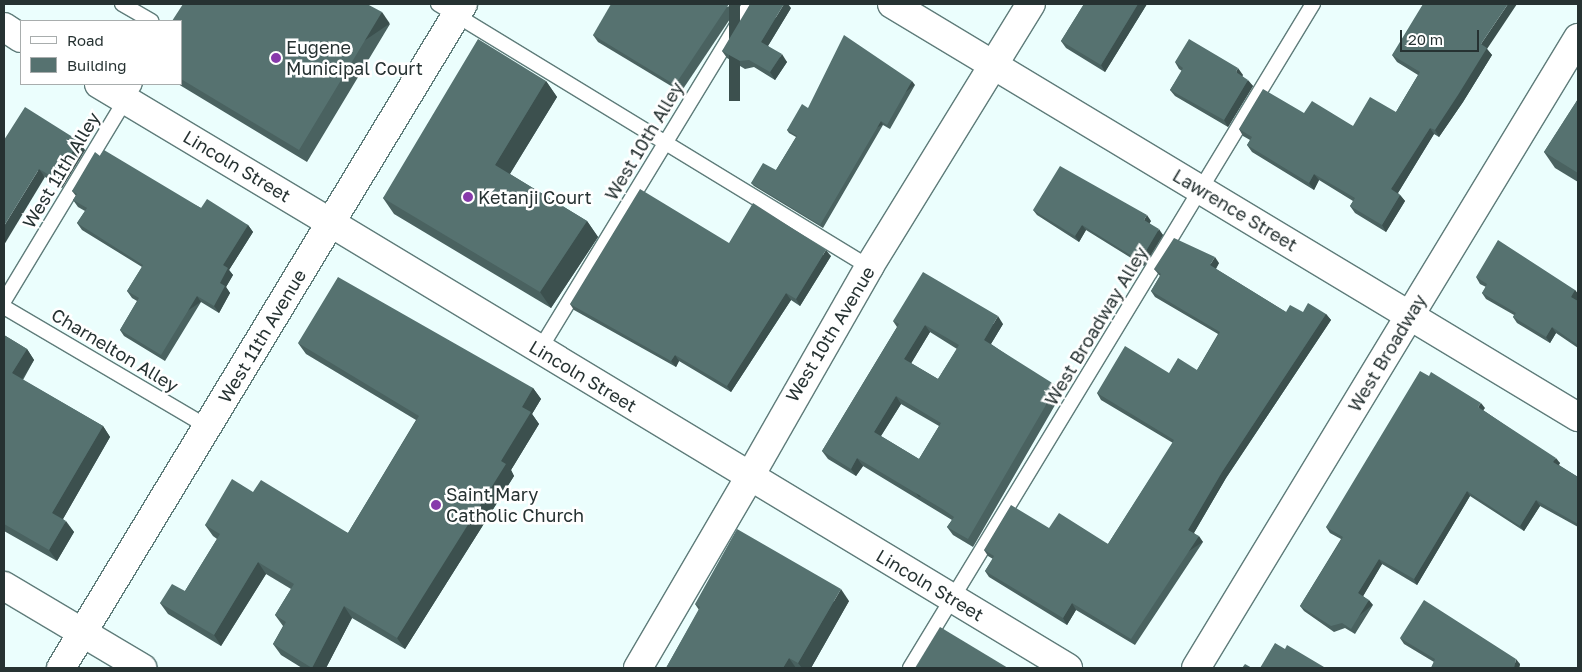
<!DOCTYPE html>
<html>
<head>
<meta charset="utf-8">
<style>
	body { margin:0 }
	#map { position:relative; width:1582px; height:672px; overflow:hidden; background:#ebfefd; font-family:"Golos Text",sans-serif }
	div>[style] { position:absolute }
	[style*='--x'] { left:calc(var(--x)*1px); top:calc(var(--y)*1px); width:calc(var(--w)*1px); rotate:calc(var(--a)*1deg) }
	.roads { filter:drop-shadow(1px 0 #5f7c7a) drop-shadow(-1px 0 #5f7c7a) drop-shadow(0 1px #5f7c7a) drop-shadow(0 -1px #5f7c7a) }
	.service>* { height:14px; margin:-7px; padding:0 7px; transform-origin:7px; border-radius:7px; background:#fff }
	.minor>* { height:28px; margin:-14px; padding:0 14px; transform-origin:14px; border-radius:14px; background:#fff }
	.tertiary>* { height:28px; margin:-14px; padding:0 14px; transform-origin:14px; border-radius:14px; background:#fff }
	.secondary>* { height:28px; margin:-14px; padding:0 14px; transform-origin:14px; border-radius:14px; background:#fff }
	.wall>* { inset:0; background:#4a6260 }
	.shaded-wall>* { inset:0; background:#3c504e; transform-origin:0 0 }
	.building>* { inset:0; background:#567270 }
	.dots>* { width:14px; height:14px; translate:-50% -50%; box-sizing:border-box; border:2px solid #fff; border-radius:50% }
	span { translate:-50% -50%; white-space:nowrap; text-align:center; line-height:1.15; -webkit-text-stroke:5px #fff; paint-order:stroke }
	.poi-label { font-size:18px; color:#263232 }
	.left { translate:0 -50%; text-align:left }
	.street-label { font-size:18px; color:#263232 }
	.frame { position:absolute; inset:0; border:5px solid #263232; pointer-events:none }
	.legend { position:absolute; left:20px; top:20px; width:162px; height:65px; box-sizing:border-box; background:#fff; border:1px solid #a8adad; margin:0; padding:6px 9px; list-style:none; font-size:15px; color:#263232 }
	.legend li { display:flex; align-items:center; gap:10px; height:25px }
	.legend b { width:25px; border:1px solid #a8adad }
	.scale { position:absolute; left:1400px; top:30px; width:79px; height:22px; box-sizing:border-box; border:2px solid #263232; border-top:0; padding-left:6px; font-size:15px; line-height:18px; white-space:nowrap; color:#263232; -webkit-text-stroke:4px #fff; paint-order:stroke }
</style>
</head>
<body>
<div id="map">
	<div class="roads">
		<div class="service">
			<div style="--x:122;--y:4;--w:34;--a:30"></div>
			<div style="--x:438;--y:4;--w:505;--a:31.39"></div>
			<div style="--x:4;--y:301;--w:253;--a:-58.9"></div>
			<div style="--x:4;--y:307;--w:234;--a:30.5"></div>
			<div style="--x:540;--y:349;--w:404;--a:-58.7"></div>
			<div style="--x:910;--y:668;--w:777;--a:-58.75"></div>
		</div>
		<div class="minor">
			<div style="--x:4;--y:27;--w:20;--a:33"></div>
			<div style="--x:99;--y:84;--w:270;--a:30.9"></div>
			<div style="--x:750;--y:476;--w:241;--a:-60.3"></div>
			<div style="--x:869;--y:267;--w:309;--a:-58.4"></div>
			<div style="--x:1196;--y:668;--w:737;--a:-58.77"></div>
		</div>
		<div class="tertiary">
			<div style="--x:892;--y:4;--w:801;--a:31.05"></div>
			<div style="--x:331;--y:223;--w:861;--a:31.12"></div>
			<div style="--x:4;--y:586;--w:161;--a:30.7"></div>
			<div style="--x:638;--y:668;--w:222;--a:-59.7"></div>
		</div>
		<div class="secondary">
			<div style="--x:61;--y:668;--w:776;--a:-58.81"></div>
		</div>
	</div>
	<div class="wall">
		<div style="clip-path:polygon(740px 4px,681px 92px,598px 42px,593px 35px)"></div>
		<div style="clip-path:polygon(1084px 4px,1147px 4px,1105px 72px,1066px 48px,1061px 41px)"></div>
		<div style="clip-path:polygon(791px 8px,768px 46px,787px 62px,775px 80px,754px 67px,745px 69px,727px 58px,722px 51px)"></div>
		<div style="clip-path:polygon(181px 21px,390px 24px,307px 162px,178px 84px,181px 84px)"></div>
		<div style="clip-path:polygon(1487px 49px,1492px 55px,1463px 102px,1439px 137px,1434px 134px,1398px 193px,1400px 195px,1405px 201px,1386px 232px,1355px 213px,1350px 206px,1353px 201px,1319px 180px,1314px 190px,1252px 152px,1247px 145px,1250px 140px,1243px 136px,1239px 129px,1304px 113px,1353px 126px,1396px 112px,1418px 75px,1397px 62px,1392px 55px)"></div>
		<div style="clip-path:polygon(1175px 62px,1243px 75px,1242px 76px,1253px 86px,1228px 127px,1175px 96px,1170px 90px,1182px 71px,1179px 69px)"></div>
		<div style="clip-path:polygon(546px 81px,557px 97px,510px 174px,587px 221px,598px 237px,551px 308px,394px 214px,383px 198px)"></div>
		<div style="clip-path:polygon(915px 85px,890px 129px,883px 125px,823px 228px,754px 186px,751px 183px,776px 170px,796px 137px,789px 133px,787px 130px,808px 108px)"></div>
		<div style="clip-path:polygon(1578px 99px,1578px 182px,1555px 168px,1544px 152px)"></div>
		<div style="clip-path:polygon(4px 140px,85px 150px,62px 188px,45px 177px)"></div>
		<div style="clip-path:polygon(100px 156px,201px 208px,248px 225px,253px 232px,229px 270px,233px 275px,226px 287px,230px 293px,219px 313px,201px 302px,165px 361px,124px 336px,120px 330px,137px 301px,132px 298px,127px 291px,142px 267px,82px 230px,77px 223px,85px 211px,78px 207px,73px 200px,76px 196px,72px 191px)"></div>
		<div style="clip-path:polygon(1033px 210px,1151px 221px,1149px 223px,1163px 235px,1144px 266px,1086px 230px,1079px 242px,1037px 215px)"></div>
		<div style="clip-path:polygon(729px 243px,831px 256px,800px 306px,791px 300px,731px 392px,679px 361px,676px 367px,574px 310px,570px 304px)"></div>
		<div style="clip-path:polygon(1219px 263px,1216px 269px,1286px 312px,1326px 314px,1331px 320px,1226px 478px,1194px 533px,1203px 542px,1135px 645px,1076px 610px,1067px 625px,989px 577px,985px 571px,993px 559px,988px 556px,984px 550px,1049px 528px,1108px 544px,1173px 443px,1101px 400px,1097px 393px,1169px 373px,1197px 370px,1218px 334px,1155px 297px,1151px 291px,1160px 276px,1154px 269px)"></div>
		<div style="clip-path:polygon(1476px 277px,1575px 290px,1578px 294px,1578px 298px,1577px 300px,1578px 301px,1578px 348px,1556px 333px,1550px 343px,1517px 323px,1513px 317px,1514px 315px,1486px 299px,1482px 293px,1486px 287px,1480px 284px)"></div>
		<div style="clip-path:polygon(evenodd,893px 321px,1003px 324px,991px 344px,1062px 393px,973px 547px,953px 535px,947px 527px,952px 520px,863px 466px,856px 476px,828px 459px,822px 451px,897px 327px,893px 321px,930px 332px,957px 349px,938px 379px,911px 363px,930px 332px,893px 321px,901px 404px,939px 426px,919px 459px,881px 436px,901px 404px)"></div>
		<div style="clip-path:polygon(4px 335px,27px 349px,34px 360px,23px 380px,103px 426px,110px 437px,63px 519px,74px 532px,57px 561px,4px 531px)"></div>
		<div style="clip-path:polygon(298px 343px,533px 388px,541px 399px,532px 414px,539px 424px,511px 470px,514px 476px,405px 649px,352px 618px,326px 668px,302px 668px,281px 655px,273px 644px,283px 626px,275px 615px,291px 589px,266px 574px,221px 646px,168px 614px,160px 603px,185px 591px,217px 539px,213px 536px,205px 525px,253px 492px,348px 533px,416px 420px,306px 354px)"></div>
		<div style="clip-path:polygon(1485px 408px,1483px 410px,1560px 463px,1559px 465px,1578px 477px,1578px 527px,1540px 506px,1524px 531px,1470px 496px,1417px 585px,1382px 564px,1363px 596px,1373px 605px,1355px 634px,1345px 628px,1334px 632px,1304px 611px,1300px 606px,1341px 539px,1330px 533px,1326px 527px)"></div>
		<div style="clip-path:polygon(849px 601px,811px 668px,666px 668px,699px 610px,695px 604px)"></div>
		<div style="clip-path:polygon(1400px 638px,1520px 664px,1519px 668px,1431px 668px,1434px 662px,1404px 644px)"></div>
	</div>
	<div class="shaded-wall">
		<div style="left:729px;top:4px;width:11px;height:97px"></div>
		<div style="clip-path:polygon(784px 4px,788px 4px,791px 8px,766px 49px,761px 42px)"></div>
		<div style="clip-path:polygon(1138px 4px,1147px 4px,1105px 72px,1101px 65px)"></div>
		<div style="clip-path:polygon(1508px 4px,1517px 4px,1487px 49px,1492px 55px,1463px 102px,1439px 137px,1435px 130px,1481px 44px)"></div>
		<div style="left:382px;top:12px;width:14px;height:161px;rotate:56deg"></div>
		<div style="clip-path:polygon(782px 54px,787px 62px,775px 80px,770px 72px)"></div>
		<div style="clip-path:polygon(1238px 68px,1243px 75px,1240px 79px,1236px 72px)"></div>
		<div style="clip-path:polygon(1248px 80px,1253px 86px,1228px 127px,1224px 120px)"></div>
		<div style="clip-path:polygon(546px 81px,557px 97px,506px 180px,495px 165px)"></div>
		<div style="left:912px;top:81px;width:5px;height:51px;rotate:53deg"></div>
		<div style="left:881px;top:121px;width:4px;height:121px;rotate:63deg"></div>
		<div style="clip-path:polygon(1430px 128px,1434px 134px,1396px 196px,1391px 189px)"></div>
		<div style="clip-path:polygon(79px 141px,85px 150px,62px 188px,56px 179px)"></div>
		<div style="clip-path:polygon(39px 169px,45px 177px,4px 245px,4px 226px)"></div>
		<div style="clip-path:polygon(1314px 174px,1319px 180px,1314px 190px,1309px 183px)"></div>
		<div style="clip-path:polygon(1400px 195px,1405px 201px,1386px 232px,1382px 225px)"></div>
		<div style="clip-path:polygon(1147px 215px,1151px 221px,1148px 226px,1144px 220px)"></div>
		<div style="clip-path:polygon(587px 221px,598px 237px,551px 308px,540px 292px)"></div>
		<div style="clip-path:polygon(248px 225px,253px 232px,229px 270px,233px 275px,226px 287px,230px 293px,219px 313px,214px 306px,223px 265px)"></div>
		<div style="clip-path:polygon(1082px 225px,1086px 230px,1079px 242px,1075px 236px)"></div>
		<div style="clip-path:polygon(1159px 229px,1163px 235px,1144px 266px,1140px 261px)"></div>
		<div style="clip-path:polygon(826px 250px,831px 256px,800px 306px,796px 299px)"></div>
		<div style="clip-path:polygon(1215px 257px,1219px 263px,1214px 271px,1210px 265px)"></div>
		<div style="clip-path:polygon(1575px 290px,1578px 294px,1578px 298px,1575px 303px,1571px 297px)"></div>
		<div style="clip-path:polygon(786px 293px,791px 300px,731px 392px,727px 386px)"></div>
		<div style="left:197px;top:296px;width:7px;height:69px;rotate:56deg"></div>
		<div style="clip-path:polygon(1326px 314px,1331px 320px,1226px 478px,1192px 536px,1188px 530px,1222px 472px)"></div>
		<div style="clip-path:polygon(998px 316px,1003px 324px,989px 347px,984px 340px)"></div>
		<div style="clip-path:polygon(925px 325px,930px 332px,909px 367px,904px 359px)"></div>
		<div style="clip-path:polygon(1552px 327px,1556px 333px,1550px 343px,1546px 337px)"></div>
		<div style="clip-path:polygon(27px 349px,34px 360px,19px 384px,12px 373px)"></div>
		<div style="clip-path:polygon(675px 355px,679px 361px,676px 367px,671px 361px)"></div>
		<div style="left:1057px;top:386px;width:9px;height:177px;rotate:54deg"></div>
		<div style="clip-path:polygon(533px 388px,541px 399px,532px 414px,539px 424px,511px 470px,514px 476px,405px 649px,397px 638px,501px 461px,522px 407px)"></div>
		<div style="clip-path:polygon(896px 396px,901px 404px,879px 439px,874px 432px)"></div>
		<div style="clip-path:polygon(1481px 403px,1485px 408px,1482px 412px,1478px 407px)"></div>
		<div style="clip-path:polygon(103px 426px,110px 437px,60px 524px,52px 513px)"></div>
		<div style="clip-path:polygon(857px 458px,863px 466px,856px 476px,851px 469px)"></div>
		<div style="clip-path:polygon(1556px 458px,1560px 463px,1557px 467px,1553px 462px)"></div>
		<div style="clip-path:polygon(1467px 491px,1470px 496px,1417px 585px,1414px 579px)"></div>
		<div style="clip-path:polygon(1536px 500px,1540px 506px,1524px 531px,1520px 526px)"></div>
		<div style="clip-path:polygon(66px 521px,74px 532px,57px 561px,49px 550px)"></div>
		<div style="left:1199px;top:536px;width:7px;height:123px;rotate:56deg"></div>
		<div style="clip-path:polygon(1379px 559px,1382px 564px,1362px 598px,1358px 593px)"></div>
		<div style="clip-path:polygon(258px 562px,266px 574px,221px 646px,214px 635px)"></div>
		<div style="clip-path:polygon(841px 589px,849px 601px,811px 668px,802px 668px,798px 663px)"></div>
		<div style="left:1369px;top:600px;width:6px;height:34px;rotate:51deg"></div>
		<div style="clip-path:polygon(1072px 603px,1076px 610px,1067px 625px,1063px 618px)"></div>
		<div style="clip-path:polygon(344px 606px,352px 618px,326px 668px,312px 668px)"></div>
		<div style="clip-path:polygon(789px 658px,796px 668px,783px 668px)"></div>
		<div style="clip-path:polygon(1516px 659px,1520px 664px,1519px 668px,1514px 668px)"></div>
	</div>
	<div class="building">
		<div style="clip-path:polygon(183px 4px,367px 4px,382px 12px,299px 150px,181px 79px,181px 21px,172px 21px)"></div>
		<div style="clip-path:polygon(611px 4px,729px 4px,675px 85px,593px 35px)"></div>
		<div style="clip-path:polygon(750px 4px,784px 4px,761px 42px,782px 54px,770px 72px,749px 60px,740px 61px,722px 51px)"></div>
		<div style="clip-path:polygon(1084px 4px,1138px 4px,1101px 65px,1061px 41px)"></div>
		<div style="clip-path:polygon(1423px 4px,1508px 4px,1481px 44px,1487px 48px,1458px 95px,1435px 130px,1430px 128px,1391px 189px,1400px 195px,1382px 225px,1350px 206px,1355px 198px,1314px 174px,1309px 183px,1247px 145px,1252px 137px,1239px 129px,1263px 89px,1304px 113px,1312px 101px,1353px 126px,1370px 97px,1396px 112px,1420px 72px,1392px 55px)"></div>
		<div style="clip-path:polygon(844px 35px,912px 81px,887px 125px,881px 121px,820px 225px,751px 183px,763px 163px,776px 170px,797px 136px,787px 130px,802px 104px,808px 108px)"></div>
		<div style="clip-path:polygon(478px 39px,546px 81px,495px 165px,587px 221px,540px 292px,383px 198px)"></div>
		<div style="clip-path:polygon(1189px 39px,1238px 68px,1236px 72px,1248px 80px,1224px 120px,1170px 90px,1183px 68px,1175px 62px)"></div>
		<div style="clip-path:polygon(1578px 99px,1578px 173px,1544px 152px)"></div>
		<div style="clip-path:polygon(25px 107px,79px 141px,56px 179px,39px 169px,4px 226px,4px 140px)"></div>
		<div style="clip-path:polygon(104px 150px,201px 208px,207px 199px,248px 225px,223px 265px,228px 268px,220px 283px,225px 286px,214px 306px,197px 296px,161px 355px,120px 330px,139px 298px,127px 291px,143px 265px,77px 223px,87px 208px,73px 200px,77px 194px,72px 191px,95px 152px,100px 156px)"></div>
		<div style="clip-path:polygon(1060px 166px,1147px 215px,1144px 220px,1159px 229px,1140px 261px,1082px 225px,1075px 236px,1033px 210px)"></div>
		<div style="clip-path:polygon(640px 189px,729px 243px,753px 203px,826px 250px,796px 299px,786px 293px,727px 386px,675px 355px,671px 361px,570px 304px)"></div>
		<div style="clip-path:polygon(1174px 238px,1215px 257px,1210px 265px,1286px 312px,1290px 305px,1303px 312px,1308px 303px,1326px 314px,1222px 472px,1188px 530px,1199px 536px,1131px 639px,1072px 603px,1063px 618px,985px 571px,994px 556px,984px 550px,1011px 505px,1049px 528px,1059px 513px,1108px 544px,1174px 440px,1097px 393px,1125px 346px,1169px 373px,1178px 358px,1197px 370px,1220px 332px,1151px 291px,1161px 274px,1154px 269px)"></div>
		<div style="clip-path:polygon(1498px 240px,1575px 290px,1571px 297px,1578px 301px,1578px 345px,1552px 327px,1546px 337px,1513px 317px,1516px 313px,1482px 293px,1487px 284px,1476px 277px)"></div>
		<div style="clip-path:polygon(evenodd,923px 272px,998px 316px,984px 340px,1057px 386px,968px 539px,947px 527px,954px 517px,944px 510px,857px 458px,851px 469px,822px 451px,899px 324px,893px 321px,923px 272px,925px 325px,959px 345px,938px 379px,904px 359px,925px 325px,923px 272px,896px 396px,941px 423px,919px 459px,874px 432px,896px 396px)"></div>
		<div style="clip-path:polygon(338px 277px,533px 388px,522px 407px,531px 412px,501px 461px,506px 464px,397px 638px,344px 606px,312px 668px,273px 644px,286px 622px,275px 615px,294px 584px,258px 562px,214px 635px,160px 603px,172px 584px,185px 591px,220px 534px,205px 525px,232px 479px,253px 492px,261px 480px,348px 533px,419px 416px,298px 343px)"></div>
		<div style="clip-path:polygon(4px 335px,27px 349px,12px 373px,103px 426px,52px 513px,66px 521px,49px 550px,4px 524px)"></div>
		<div style="clip-path:polygon(1420px 371px,1429px 376px,1431px 372px,1481px 403px,1478px 407px,1556px 458px,1553px 462px,1578px 477px,1578px 524px,1536px 500px,1520px 526px,1467px 491px,1414px 579px,1379px 559px,1358px 593px,1369px 600px,1351px 629px,1342px 623px,1331px 626px,1300px 606px,1343px 537px,1326px 527px)"></div>
		<div style="clip-path:polygon(737px 529px,841px 589px,798px 663px,789px 658px,783px 668px,666px 668px,700px 607px,695px 604px)"></div>
		<div style="clip-path:polygon(1424px 600px,1516px 659px,1514px 668px,1431px 668px,1435px 659px,1400px 638px)"></div>
		<div style="clip-path:polygon(940px 627px,1008px 668px,915px 668px)"></div>
		<div style="clip-path:polygon(1275px 643px,1285px 649px,1287px 645px,1324px 667px,1323px 668px,1260px 668px)"></div>
		<div style="clip-path:polygon(1245px 664px,1252px 668px,1242px 668px)"></div>
	</div>
	<div class="dots">
		<div style="left:276px;top:58px;background:#873aab"></div>
		<div style="left:468px;top:197px;background:#873aab"></div>
		<div style="left:436px;top:505px;background:#873aab"></div>
	</div>
	<div class="poi-label">
		<span class="left" style="left:286px;top:58px">Eugene<br>Municipal Court</span>
		<span class="left" style="left:478px;top:197px">Ketanji Court</span>
		<span class="left" style="left:446px;top:505px">Saint Mary<br>Catholic Church</span>
	</div>
	<div class="street-label">
		<span style="left:644px;top:141px;rotate:-59deg">West 10th Alley</span>
		<span style="left:237px;top:166px;rotate:31deg">Lincoln Street</span>
		<span style="left:61px;top:170px;rotate:-59deg">West 11th Alley</span>
		<span style="left:1235px;top:210px;rotate:31deg">Lawrence Street</span>
		<span style="left:1096px;top:326px;rotate:-59deg">West Broadway Alley</span>
		<span style="left:830px;top:334px;rotate:-59deg">West 10th Avenue</span>
		<span style="left:262px;top:336px;rotate:-59deg">West 11th Avenue</span>
		<span style="left:115px;top:350px;rotate:31deg">Charnelton Alley</span>
		<span style="left:1387px;top:353px;rotate:-59deg">West Broadway</span>
		<span style="left:583px;top:376px;rotate:31deg">Lincoln Street</span>
		<span style="left:930px;top:585px;rotate:31deg">Lincoln Street</span>
	</div>
	<div class="frame"></div>
	<ul class="legend">
	<li><b style="height:6px;background:#fff"></b>Road</li>
	<li><b style="height:14px;background:#567270"></b>Building</li>
	</ul>
	<div class="scale">20 m</div>
</div>
</body>
</html>
